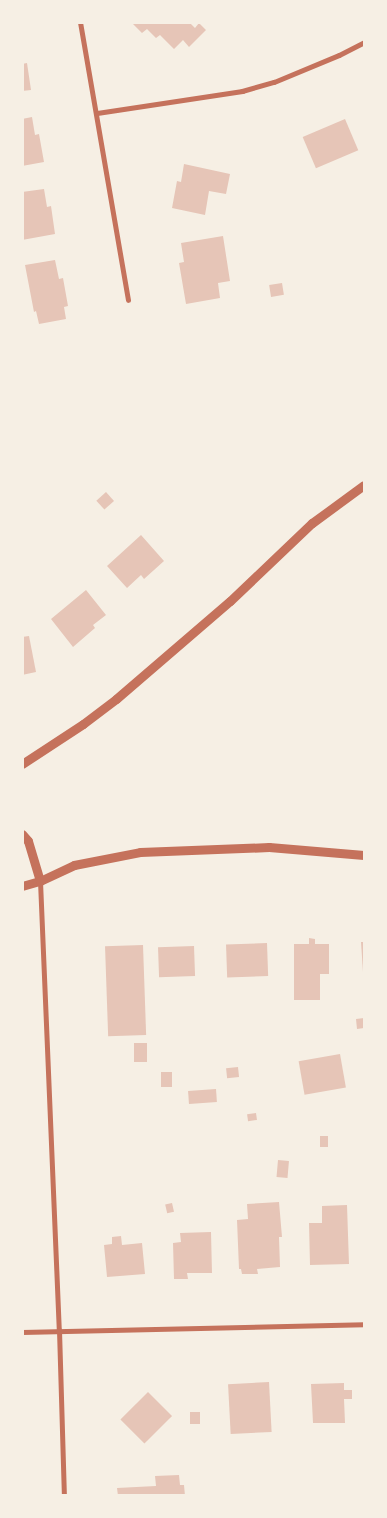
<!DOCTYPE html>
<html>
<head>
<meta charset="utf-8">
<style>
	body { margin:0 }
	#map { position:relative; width:387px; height:1518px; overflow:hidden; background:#f6efe4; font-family:"Work Sans",sans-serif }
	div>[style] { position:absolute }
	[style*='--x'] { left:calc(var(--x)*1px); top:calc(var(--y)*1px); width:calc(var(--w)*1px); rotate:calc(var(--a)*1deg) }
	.building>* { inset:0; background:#e6c5b7; transform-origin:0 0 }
	.minor>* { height:5px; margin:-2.5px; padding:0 2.5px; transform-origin:2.5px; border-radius:2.5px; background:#c5725c }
	.tertiary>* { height:9px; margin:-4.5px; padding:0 4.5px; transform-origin:4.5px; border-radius:4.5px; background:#c5725c }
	span { translate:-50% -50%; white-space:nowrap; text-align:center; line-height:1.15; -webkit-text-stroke:4px #f6efe4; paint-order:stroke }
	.frame { position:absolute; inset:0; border:24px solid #f6efe4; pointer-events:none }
</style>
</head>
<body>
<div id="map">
	<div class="building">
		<div style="clip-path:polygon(134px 22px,189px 22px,195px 28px,199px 23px,206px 30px,189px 47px,183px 40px,174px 49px,160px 35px,156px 38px,147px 29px,142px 33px,133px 24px)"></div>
		<div style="clip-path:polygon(27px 63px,31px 90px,22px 91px,22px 64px)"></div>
		<div style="clip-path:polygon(32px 117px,35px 135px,39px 134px,44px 162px,22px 166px,22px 119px)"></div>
		<div style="left:345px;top:119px;width:34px;height:46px;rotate:67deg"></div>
		<div style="clip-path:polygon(184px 164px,230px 174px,226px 194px,209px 191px,205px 215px,172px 208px,177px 181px,181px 182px)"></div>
		<div style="clip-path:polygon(44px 189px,47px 207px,51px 206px,55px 234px,22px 240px,22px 192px)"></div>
		<div style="clip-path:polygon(223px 236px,230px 281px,218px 283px,220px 298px,186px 304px,179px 263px,184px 262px,181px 243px)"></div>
		<div style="clip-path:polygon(55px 260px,59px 279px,63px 278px,68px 306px,64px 307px,66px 319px,39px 324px,36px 311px,34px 312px,25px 265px)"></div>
		<div style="left:282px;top:283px;width:12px;height:13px;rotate:81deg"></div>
		<div style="left:106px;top:492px;width:12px;height:13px;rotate:48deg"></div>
		<div style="clip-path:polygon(141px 535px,164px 561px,144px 579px,141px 575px,127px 588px,107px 566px)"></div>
		<div style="clip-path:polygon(86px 590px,106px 615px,93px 625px,95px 628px,73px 647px,51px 619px)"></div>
		<div style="clip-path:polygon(29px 636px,36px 672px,22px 675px,22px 637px)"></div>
		<div style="clip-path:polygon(309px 938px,315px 939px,315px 944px,329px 944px,329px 974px,320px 974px,320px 1000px,294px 1000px,294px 944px,309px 944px)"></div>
		<div style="clip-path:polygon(361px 942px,364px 942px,364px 971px,363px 972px)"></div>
		<div style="left:267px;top:943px;width:33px;height:41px;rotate:88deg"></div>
		<div style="left:143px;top:945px;width:90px;height:38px;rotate:88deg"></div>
		<div style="left:194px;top:946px;width:30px;height:36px;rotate:88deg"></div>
		<div style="clip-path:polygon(364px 1018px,364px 1028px,357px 1029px,356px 1019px)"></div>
		<div style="left:134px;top:1043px;width:13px;height:19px"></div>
		<div style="left:340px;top:1054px;width:34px;height:42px;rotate:80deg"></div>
		<div style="left:238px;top:1067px;width:10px;height:12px;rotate:84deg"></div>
		<div style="left:172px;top:1072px;width:15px;height:11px;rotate:90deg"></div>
		<div style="left:216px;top:1089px;width:13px;height:28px;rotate:86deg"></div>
		<div style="left:256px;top:1113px;width:7px;height:9px;rotate:82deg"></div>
		<div style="left:320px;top:1136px;width:8px;height:11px"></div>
		<div style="left:278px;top:1160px;width:11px;height:17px;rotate:5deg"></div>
		<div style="clip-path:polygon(279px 1202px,282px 1237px,279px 1237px,280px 1267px,257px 1269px,258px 1274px,242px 1274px,241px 1269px,239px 1269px,237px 1220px,248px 1219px,247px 1204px)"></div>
		<div style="left:172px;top:1203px;width:9px;height:7px;rotate:77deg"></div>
		<div style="clip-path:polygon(347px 1205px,349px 1264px,310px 1265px,309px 1223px,322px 1223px,322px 1206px)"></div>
		<div style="clip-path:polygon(211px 1232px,212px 1273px,187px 1273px,188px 1279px,174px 1279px,173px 1243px,181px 1242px,180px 1233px)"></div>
		<div style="clip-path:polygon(121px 1236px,122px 1245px,142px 1243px,145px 1274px,107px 1277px,104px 1245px,112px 1244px,112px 1237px)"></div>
		<div style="left:269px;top:1382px;width:50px;height:41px;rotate:87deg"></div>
		<div style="clip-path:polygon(344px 1383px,344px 1390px,352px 1390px,352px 1399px,344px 1399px,345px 1423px,313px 1423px,311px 1384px)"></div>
		<div style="left:148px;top:1392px;width:34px;height:39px;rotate:45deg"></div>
		<div style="left:190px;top:1412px;width:10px;height:12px"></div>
		<div style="clip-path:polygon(179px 1475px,180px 1485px,184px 1485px,185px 1496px,118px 1496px,117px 1488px,156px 1486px,155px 1476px)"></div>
	</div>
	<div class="minor">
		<div style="--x:80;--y:22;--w:282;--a:80.2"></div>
		<div style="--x:97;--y:113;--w:147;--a:-8.6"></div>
		<div style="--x:242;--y:91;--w:33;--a:-16"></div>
		<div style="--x:274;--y:82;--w:70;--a:-22.6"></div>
		<div style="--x:339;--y:55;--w:28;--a:-27"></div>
		<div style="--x:40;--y:881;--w:449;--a:87.6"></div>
		<div style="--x:59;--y:1330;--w:166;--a:88.3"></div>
		<div style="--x:22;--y:1332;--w:342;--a:-1.3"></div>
	</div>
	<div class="tertiary">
		<div style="--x:22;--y:764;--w:73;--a:-33.3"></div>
		<div style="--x:83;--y:724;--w:41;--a:-37.1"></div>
		<div style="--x:116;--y:699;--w:150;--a:-40.7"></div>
		<div style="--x:230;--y:601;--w:113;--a:-43.6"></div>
		<div style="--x:312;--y:523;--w:64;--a:-36.2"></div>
		<div style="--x:22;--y:834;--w:9;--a:49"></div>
		<div style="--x:28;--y:841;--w:42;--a:73.3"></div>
		<div style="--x:22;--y:886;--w:19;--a:-16"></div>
		<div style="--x:40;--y:881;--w:38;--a:-25"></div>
		<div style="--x:74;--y:865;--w:67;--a:-11.1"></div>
		<div style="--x:140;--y:852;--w:129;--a:-2.2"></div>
		<div style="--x:269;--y:847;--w:95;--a:4.8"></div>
	</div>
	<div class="frame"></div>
</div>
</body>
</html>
